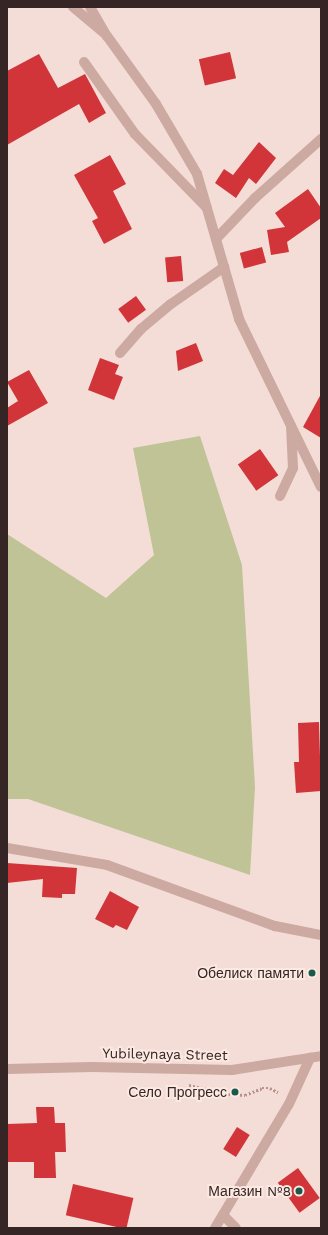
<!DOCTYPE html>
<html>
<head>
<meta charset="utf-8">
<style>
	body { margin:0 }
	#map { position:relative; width:328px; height:1235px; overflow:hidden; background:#f3ddd6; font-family:"Work Sans",sans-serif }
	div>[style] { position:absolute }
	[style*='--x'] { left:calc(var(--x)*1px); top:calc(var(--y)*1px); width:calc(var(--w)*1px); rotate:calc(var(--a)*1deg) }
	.green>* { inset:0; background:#c0c395 }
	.building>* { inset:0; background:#d1353a; transform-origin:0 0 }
	.path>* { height:2.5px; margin-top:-1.25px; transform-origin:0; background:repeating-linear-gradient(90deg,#b8928b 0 2px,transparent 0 4px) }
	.service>* { height:10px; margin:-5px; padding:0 5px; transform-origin:5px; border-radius:5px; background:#cca9a1 }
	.minor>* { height:10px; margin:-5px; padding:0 5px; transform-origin:5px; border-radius:5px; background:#cca9a1 }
	.tertiary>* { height:10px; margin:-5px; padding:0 5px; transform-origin:5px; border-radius:5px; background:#cca9a1 }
	.dots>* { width:11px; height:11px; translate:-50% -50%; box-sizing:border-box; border:2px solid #fbe9e2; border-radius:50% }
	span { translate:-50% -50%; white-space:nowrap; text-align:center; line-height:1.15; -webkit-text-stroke:4px #fbe9e2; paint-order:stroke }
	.poi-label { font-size:14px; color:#352525 }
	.right { translate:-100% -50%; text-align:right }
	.street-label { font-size:14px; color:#352525 }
	.frame { position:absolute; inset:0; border:8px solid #352525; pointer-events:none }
</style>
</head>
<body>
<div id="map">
	<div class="green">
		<div style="clip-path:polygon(200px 436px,242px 565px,255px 787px,250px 875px,28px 799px,7px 799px,7px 534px,106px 598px,154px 555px,133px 448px)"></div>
	</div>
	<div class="building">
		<div style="left:230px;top:52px;width:27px;height:32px;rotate:77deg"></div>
		<div style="clip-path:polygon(39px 54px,58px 88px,85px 74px,106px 113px,89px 123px,79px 104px,7px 145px,7px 71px)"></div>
		<div style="clip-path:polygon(259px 142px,276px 158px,256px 184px,249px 178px,236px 198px,215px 183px,224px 169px,233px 175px)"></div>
		<div style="clip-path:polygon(110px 155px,126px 184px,113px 191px,132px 229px,104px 244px,92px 221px,98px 218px,74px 175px)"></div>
		<div style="clip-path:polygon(308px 189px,321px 208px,321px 218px,287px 242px,289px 252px,271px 255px,267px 230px,285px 227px,275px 213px)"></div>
		<div style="left:262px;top:247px;width:16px;height:23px;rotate:75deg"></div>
		<div style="left:181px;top:256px;width:25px;height:16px;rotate:85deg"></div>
		<div style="left:136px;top:296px;width:17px;height:22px;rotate:54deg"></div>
		<div style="clip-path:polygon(196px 343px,203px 361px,178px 371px,176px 351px)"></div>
		<div style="clip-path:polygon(100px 358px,119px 365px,115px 374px,123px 377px,114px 400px,88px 390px)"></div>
		<div style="clip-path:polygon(29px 370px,48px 403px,7px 426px,7px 408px,18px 401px,7px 382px)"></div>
		<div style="clip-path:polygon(321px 394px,321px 438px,303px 427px)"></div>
		<div style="left:260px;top:449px;width:32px;height:27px;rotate:55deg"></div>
		<div style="clip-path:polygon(319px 722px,321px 791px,296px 793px,294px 762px,299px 762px,298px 723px)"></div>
		<div style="clip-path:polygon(7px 863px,77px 868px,75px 894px,62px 894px,62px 898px,42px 897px,43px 879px,7px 883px)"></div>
		<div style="clip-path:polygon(110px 891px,139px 907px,127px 930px,116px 925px,113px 928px,95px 919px)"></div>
		<div style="clip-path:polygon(36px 1107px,54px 1107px,55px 1123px,65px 1123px,66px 1152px,55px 1152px,56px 1178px,34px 1178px,34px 1162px,7px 1162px,7px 1124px,37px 1123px)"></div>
		<div style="left:237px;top:1127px;width:15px;height:26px;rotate:32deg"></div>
		<div style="left:298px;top:1168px;width:37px;height:25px;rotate:54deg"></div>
		<div style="left:73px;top:1184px;width:62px;height:32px;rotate:13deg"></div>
	</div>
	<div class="path">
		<div style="--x:189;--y:1085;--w:40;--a:13"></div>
		<div style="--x:228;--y:1094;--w:17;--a:3"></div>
		<div style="--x:245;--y:1095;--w:18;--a:-22"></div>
		<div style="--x:262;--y:1088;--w:8;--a:0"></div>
		<div style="--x:270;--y:1088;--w:9;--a:27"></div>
	</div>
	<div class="service">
		<div style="--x:73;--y:7;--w:40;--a:40"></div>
		<div style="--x:84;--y:62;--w:88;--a:54.7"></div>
		<div style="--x:135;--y:134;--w:103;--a:45.8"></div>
		<div style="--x:120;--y:353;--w:32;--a:-49"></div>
		<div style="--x:141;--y:329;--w:39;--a:-40"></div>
		<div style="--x:171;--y:304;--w:65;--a:-34.9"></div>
		<div style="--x:280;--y:496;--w:31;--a:-65"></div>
		<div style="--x:293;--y:468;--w:42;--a:-92.7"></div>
		<div style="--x:7;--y:848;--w:101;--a:9.6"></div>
		<div style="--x:107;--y:865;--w:179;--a:20"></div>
		<div style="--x:275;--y:926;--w:47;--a:11.1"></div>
		<div style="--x:223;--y:1215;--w:18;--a:45"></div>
	</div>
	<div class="minor">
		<div style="--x:90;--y:7;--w:34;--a:60"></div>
		<div style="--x:107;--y:36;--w:84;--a:54.2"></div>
		<div style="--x:156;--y:104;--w:81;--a:59.6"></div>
		<div style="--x:197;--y:174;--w:151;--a:73.8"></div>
		<div style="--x:239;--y:319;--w:187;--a:64"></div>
		<div style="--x:216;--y:239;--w:57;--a:-46.4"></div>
		<div style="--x:255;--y:198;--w:89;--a:-41.8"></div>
		<div style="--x:215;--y:1228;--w:144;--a:-59.2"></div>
		<div style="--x:289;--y:1104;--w:51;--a:-65.5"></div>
	</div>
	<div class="tertiary">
		<div style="--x:7;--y:1069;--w:85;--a:-1.3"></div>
		<div style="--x:92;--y:1067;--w:140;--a:1.2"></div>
		<div style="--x:232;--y:1070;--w:90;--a:-8.9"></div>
	</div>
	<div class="dots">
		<div style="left:312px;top:973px;background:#175a4c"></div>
		<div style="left:235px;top:1092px;background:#175a4c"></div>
		<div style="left:299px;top:1191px;background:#175a4c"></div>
	</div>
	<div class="poi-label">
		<span class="right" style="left:304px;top:973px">Обелиск памяти</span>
		<span class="right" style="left:227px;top:1092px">Село Прогресс</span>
		<span class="right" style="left:291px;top:1191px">Магазин №8</span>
	</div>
	<div class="street-label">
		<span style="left:165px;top:1054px;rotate:1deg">Yubileynaya Street</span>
	</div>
	<div class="frame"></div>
</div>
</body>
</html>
